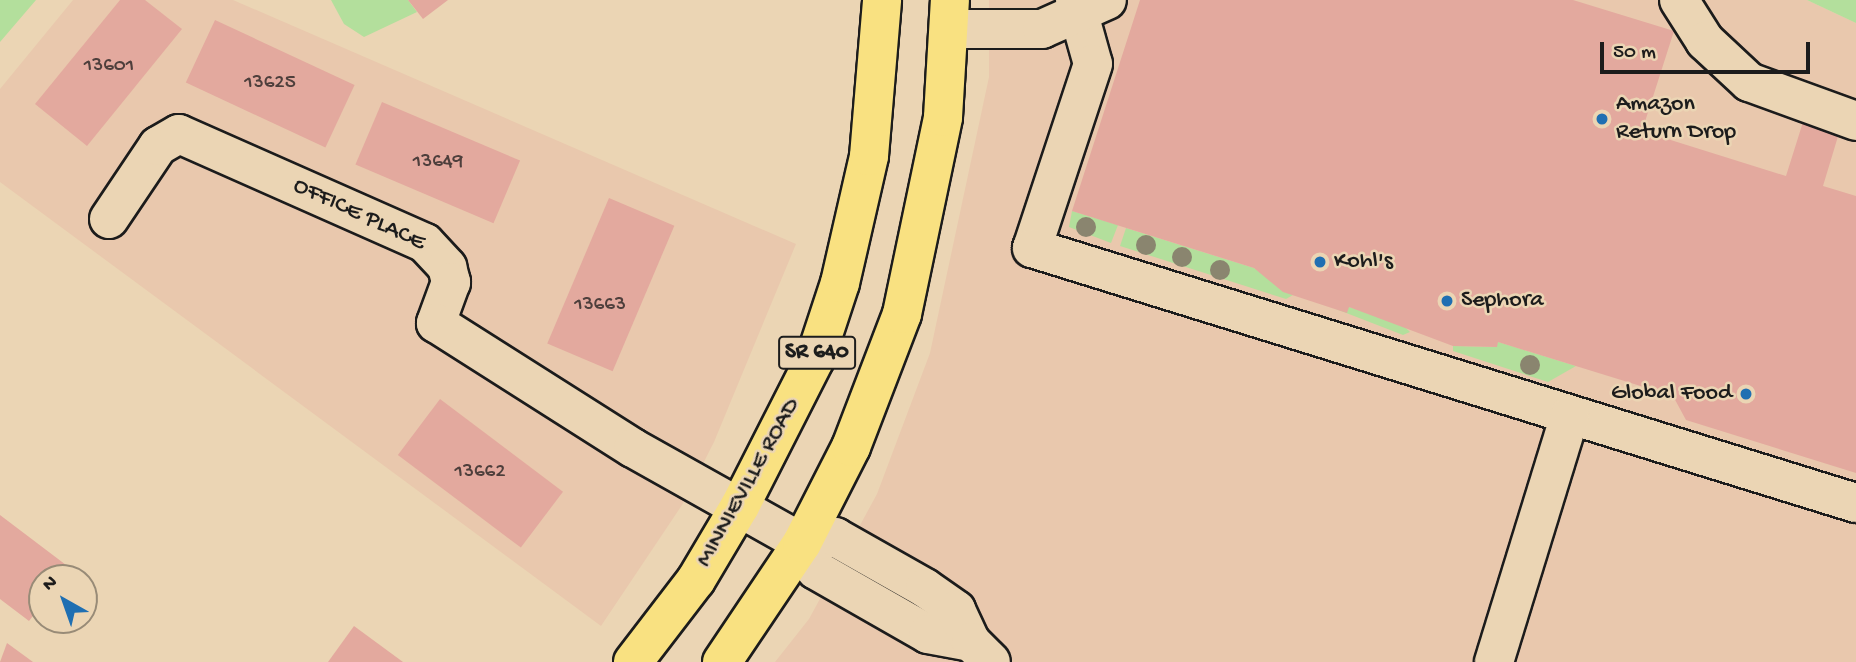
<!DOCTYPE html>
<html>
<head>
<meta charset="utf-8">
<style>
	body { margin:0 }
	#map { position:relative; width:1856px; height:662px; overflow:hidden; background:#ebd5b4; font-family:"Gochi Hand",sans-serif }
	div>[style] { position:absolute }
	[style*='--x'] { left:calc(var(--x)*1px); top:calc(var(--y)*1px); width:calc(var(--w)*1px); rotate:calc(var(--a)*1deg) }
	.built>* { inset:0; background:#e9c8ad }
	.green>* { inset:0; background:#b3df9c }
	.building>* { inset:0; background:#e3a99e; transform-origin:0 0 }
	.roads { filter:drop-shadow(2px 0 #1c1c1c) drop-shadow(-2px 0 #1c1c1c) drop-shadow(0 2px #1c1c1c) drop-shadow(0 -2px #1c1c1c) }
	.minor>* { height:38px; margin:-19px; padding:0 19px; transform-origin:19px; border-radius:19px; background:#ebd5b4 }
	.major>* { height:38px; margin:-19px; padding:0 19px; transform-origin:19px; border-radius:19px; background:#f9e181 }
	.trees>* { width:20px; height:20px; margin:-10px; border-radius:50%; background:#8a856f }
	.dots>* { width:19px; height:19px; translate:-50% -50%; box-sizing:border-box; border:4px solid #ebd5b4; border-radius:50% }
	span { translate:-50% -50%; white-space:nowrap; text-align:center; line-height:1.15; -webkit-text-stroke:5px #ebd5b4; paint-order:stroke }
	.number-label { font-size:21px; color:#4e3f3c }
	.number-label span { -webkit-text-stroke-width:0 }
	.shield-label span { padding:2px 5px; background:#ebd5b4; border:2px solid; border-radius:5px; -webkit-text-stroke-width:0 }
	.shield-label { font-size:23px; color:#1c1c1c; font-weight:700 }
	.poi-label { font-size:24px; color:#1c1c1c }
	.left { translate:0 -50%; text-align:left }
	.right { translate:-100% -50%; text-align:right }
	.street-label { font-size:24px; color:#1c1c1c }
	.north { position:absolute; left:28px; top:564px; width:70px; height:70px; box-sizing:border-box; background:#ebd5b4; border:2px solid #988b77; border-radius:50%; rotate:320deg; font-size:19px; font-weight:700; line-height:28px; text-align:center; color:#1c1c1c }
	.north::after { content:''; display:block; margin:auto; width:24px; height:32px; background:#1f6fb2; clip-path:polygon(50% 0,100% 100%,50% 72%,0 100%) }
	.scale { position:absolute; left:1600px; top:42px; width:210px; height:32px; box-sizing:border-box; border:4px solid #1c1c1c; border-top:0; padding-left:9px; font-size:21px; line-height:24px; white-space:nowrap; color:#1c1c1c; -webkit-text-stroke:5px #ebd5b4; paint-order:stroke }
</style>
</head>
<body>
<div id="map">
	<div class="built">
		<div style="clip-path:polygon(73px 0,233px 0,796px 244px,714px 442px,682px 505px,601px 626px,0 182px,0 89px)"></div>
		<div style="clip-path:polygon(989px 0,1807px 0,1856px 23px,1856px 662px,775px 662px,809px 619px,877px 494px,930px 353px,989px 77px)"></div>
	</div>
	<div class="green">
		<div style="clip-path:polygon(0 0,36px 0,0 42px)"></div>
		<div style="clip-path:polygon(331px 0,408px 0,417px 12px,364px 37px,344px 24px)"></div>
		<div style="clip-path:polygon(1807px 0,1856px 0,1856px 23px)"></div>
		<div style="clip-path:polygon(1072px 211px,1118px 225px,1111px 243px,1069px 227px)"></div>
		<div style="clip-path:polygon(1126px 228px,1254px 268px,1293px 295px,1286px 299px,1120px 246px)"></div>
		<div style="clip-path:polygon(1349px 307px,1402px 324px,1410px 332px,1403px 335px,1336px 309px)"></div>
		<div style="clip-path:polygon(1498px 342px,1576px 366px,1548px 382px,1453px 351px,1453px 346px,1496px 347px)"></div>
	</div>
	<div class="building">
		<div style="clip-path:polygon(120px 0,145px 0,182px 29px,87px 146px,35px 104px)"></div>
		<div style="clip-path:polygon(408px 0,448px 0,423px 19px)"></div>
		<div style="clip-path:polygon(1140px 0,1573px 0,1674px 31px,1642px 131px,1786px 176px,1803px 122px,1839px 133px,1823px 186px,1856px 196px,1856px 473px,1686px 420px,1673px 396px,1498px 342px,1497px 347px,1453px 346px,1349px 307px,1347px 313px,1283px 292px,1254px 268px,1072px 211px)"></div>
		<div style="left:215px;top:20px;width:154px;height:69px;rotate:25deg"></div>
		<div style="left:382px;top:102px;width:150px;height:68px;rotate:23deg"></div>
		<div style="left:609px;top:198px;width:71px;height:158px;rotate:23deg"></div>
		<div style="left:440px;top:399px;width:154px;height:70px;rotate:37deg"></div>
		<div style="clip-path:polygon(0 515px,70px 568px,62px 578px,42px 578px,42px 604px,29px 621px,0 599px)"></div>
		<div style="clip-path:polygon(354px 626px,403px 662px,328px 662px)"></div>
		<div style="clip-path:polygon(7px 643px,33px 662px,0 662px)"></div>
	</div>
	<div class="roads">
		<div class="minor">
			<div style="--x:1075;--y:0;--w:66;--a:74.3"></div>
			<div style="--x:1093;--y:64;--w:194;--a:108.3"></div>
			<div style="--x:1032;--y:248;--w:863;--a:17.2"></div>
			<div style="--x:1679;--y:0;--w:49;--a:57.6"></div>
			<div style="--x:1705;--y:41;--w:60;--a:43"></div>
			<div style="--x:1749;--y:82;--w:114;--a:20"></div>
			<div style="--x:949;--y:29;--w:93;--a:0"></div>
			<div style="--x:1042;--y:29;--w:71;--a:-24"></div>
			<div style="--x:109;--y:219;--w:88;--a:-56.1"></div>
			<div style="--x:158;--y:146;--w:24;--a:-30"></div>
			<div style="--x:179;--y:134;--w:269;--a:23.9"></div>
			<div style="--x:425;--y:243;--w:33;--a:47"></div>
			<div style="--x:447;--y:267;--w:16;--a:75"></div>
			<div style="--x:451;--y:282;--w:44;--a:110.1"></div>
			<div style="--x:436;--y:323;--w:233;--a:32.4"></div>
			<div style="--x:633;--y:448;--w:194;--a:29.3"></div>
			<div style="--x:802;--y:543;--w:30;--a:63"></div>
			<div style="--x:816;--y:570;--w:129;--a:29.7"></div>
			<div style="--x:928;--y:634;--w:44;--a:10.5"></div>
			<div style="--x:802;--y:543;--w:34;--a:-10"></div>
			<div style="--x:835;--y:537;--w:103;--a:29.5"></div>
			<div style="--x:925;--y:588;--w:38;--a:35"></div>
			<div style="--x:956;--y:610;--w:35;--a:65"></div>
			<div style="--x:971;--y:642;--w:28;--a:45"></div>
			<div style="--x:1494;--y:662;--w:258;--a:-72.9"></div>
		</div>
		<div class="major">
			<div style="--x:633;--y:662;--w:103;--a:-52.5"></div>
			<div style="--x:696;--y:580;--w:86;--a:-59.3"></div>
			<div style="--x:740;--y:506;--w:165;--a:-63"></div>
			<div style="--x:815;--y:359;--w:80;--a:-71.8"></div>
			<div style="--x:840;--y:283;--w:130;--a:-77.1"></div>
			<div style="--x:869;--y:156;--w:157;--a:-85.2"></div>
			<div style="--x:722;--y:662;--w:143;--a:-56.1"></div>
			<div style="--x:802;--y:543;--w:108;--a:-63"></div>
			<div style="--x:851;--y:447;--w:142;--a:-69"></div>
			<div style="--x:902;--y:314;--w:201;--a:-78.2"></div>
			<div style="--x:943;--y:117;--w:117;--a:-86.6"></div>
		</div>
	</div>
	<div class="trees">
		<div style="left:1086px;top:227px"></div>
		<div style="left:1146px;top:245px"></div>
		<div style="left:1182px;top:257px"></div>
		<div style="left:1220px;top:270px"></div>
		<div style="left:1530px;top:365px"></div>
	</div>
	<div class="dots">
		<div style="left:1602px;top:119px;background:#1f6fb2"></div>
		<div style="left:1320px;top:262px;background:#1f6fb2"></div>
		<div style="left:1447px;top:301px;background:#1f6fb2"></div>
		<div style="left:1746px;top:394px;background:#1f6fb2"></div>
	</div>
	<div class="number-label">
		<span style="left:109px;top:67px">13601</span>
		<span style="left:270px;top:84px">13625</span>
		<span style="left:438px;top:163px">13649</span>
		<span style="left:600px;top:306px">13663</span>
		<span style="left:480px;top:473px">13662</span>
	</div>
	<div class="shield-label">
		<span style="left:817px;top:353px">SR 640</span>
	</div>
	<div class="poi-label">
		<span class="left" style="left:1616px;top:119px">Amazon<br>Return Drop</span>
		<span class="left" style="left:1334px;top:262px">Kohl's</span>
		<span class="left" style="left:1461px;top:301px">Sephora</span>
		<span class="right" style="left:1732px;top:394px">Global Food</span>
	</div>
	<div class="street-label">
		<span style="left:359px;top:215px;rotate:25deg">OFFICE PLACE</span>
		<span style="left:749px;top:483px;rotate:-61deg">MINNIEVILLE ROAD</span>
	</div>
	<div class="north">N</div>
	<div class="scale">50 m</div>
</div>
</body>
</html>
